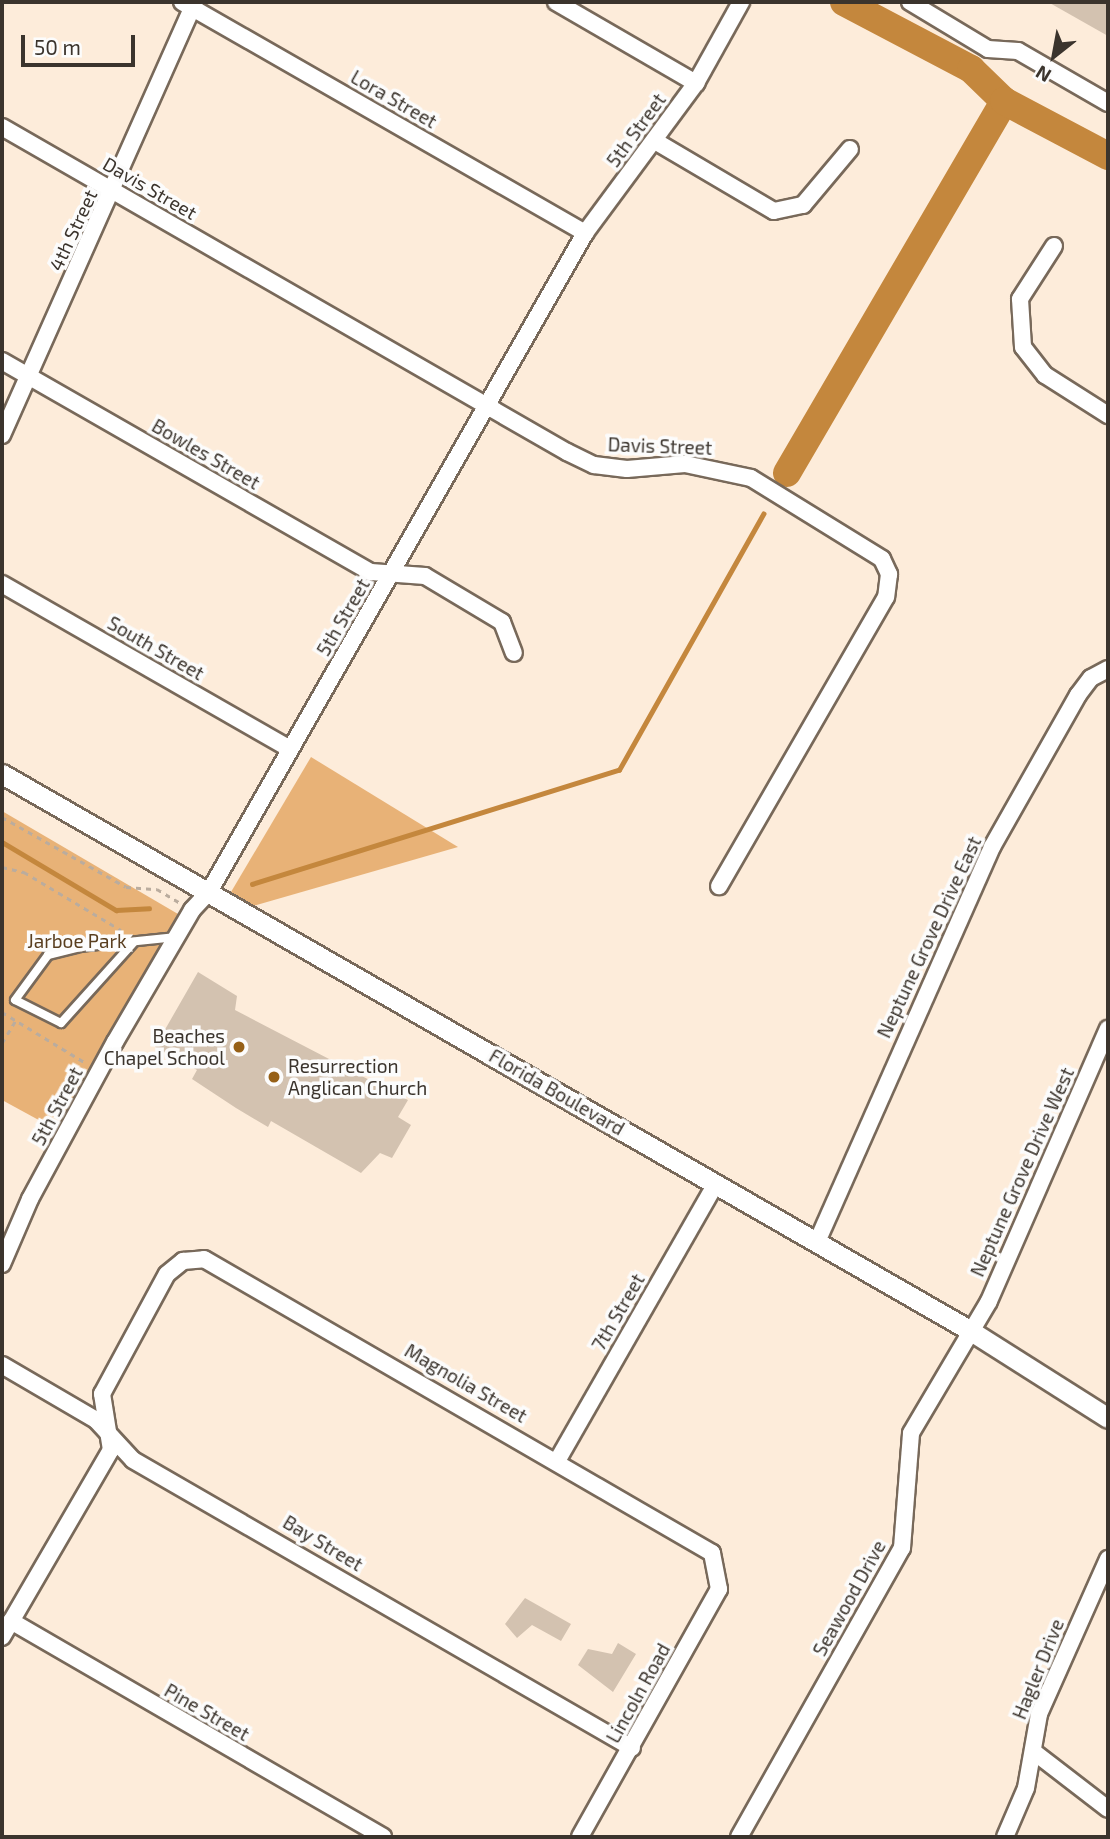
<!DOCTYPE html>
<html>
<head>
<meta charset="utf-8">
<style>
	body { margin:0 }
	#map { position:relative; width:1110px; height:1839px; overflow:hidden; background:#fdecda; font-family:"Exo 2",sans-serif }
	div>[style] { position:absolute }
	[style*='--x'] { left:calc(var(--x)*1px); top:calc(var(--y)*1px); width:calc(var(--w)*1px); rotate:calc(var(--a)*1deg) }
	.green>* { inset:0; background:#e8b277 }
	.stream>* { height:4.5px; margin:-2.25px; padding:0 2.25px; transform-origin:2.25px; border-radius:2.25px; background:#c4873d }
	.river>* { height:28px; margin:-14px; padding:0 14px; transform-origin:14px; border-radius:14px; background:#c4873d }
	.building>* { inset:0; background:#d3c2b0 }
	.path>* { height:2.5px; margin-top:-1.25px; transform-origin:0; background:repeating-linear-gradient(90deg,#baac9e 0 5px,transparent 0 10px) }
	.roads { filter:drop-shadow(2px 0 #78695a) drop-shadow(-2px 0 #78695a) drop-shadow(0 2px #78695a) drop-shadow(0 -2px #78695a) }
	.service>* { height:8px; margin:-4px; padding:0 4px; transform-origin:4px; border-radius:4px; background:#fff }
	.minor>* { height:16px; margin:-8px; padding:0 8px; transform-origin:8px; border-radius:8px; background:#fff }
	.tertiary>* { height:19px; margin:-9.5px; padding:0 9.5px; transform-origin:9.5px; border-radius:9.5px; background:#fff }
	.dots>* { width:19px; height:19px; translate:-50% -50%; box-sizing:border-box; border:4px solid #fcfcfc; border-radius:50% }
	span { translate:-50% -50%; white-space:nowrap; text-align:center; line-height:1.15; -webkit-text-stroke:7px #fcfcfc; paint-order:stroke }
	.street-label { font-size:19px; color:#3b342d }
	.park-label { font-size:19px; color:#593e1f }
	.poi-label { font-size:19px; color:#3b342d }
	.right { translate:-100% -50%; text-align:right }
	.left { translate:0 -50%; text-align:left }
	.frame { position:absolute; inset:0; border:4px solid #3b342d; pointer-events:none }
	.north { position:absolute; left:1019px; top:21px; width:70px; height:70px; -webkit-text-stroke:5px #fcfcfc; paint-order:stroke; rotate:211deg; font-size:19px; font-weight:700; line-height:28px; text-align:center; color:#3b342d }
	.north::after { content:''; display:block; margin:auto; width:24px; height:32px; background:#3b342d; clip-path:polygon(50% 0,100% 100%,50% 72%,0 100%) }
	.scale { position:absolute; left:21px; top:35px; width:114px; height:32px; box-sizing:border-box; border:4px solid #3b342d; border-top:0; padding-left:9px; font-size:21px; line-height:24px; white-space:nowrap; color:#3b342d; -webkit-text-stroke:5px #fcfcfc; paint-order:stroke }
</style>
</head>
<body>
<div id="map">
	<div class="green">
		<div style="clip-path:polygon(311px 757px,458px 847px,253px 906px,236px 896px,231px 892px)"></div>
		<div style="clip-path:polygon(2px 811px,178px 914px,57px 1130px,2px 1100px)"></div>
	</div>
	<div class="stream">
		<div style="--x:2;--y:842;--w:133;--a:30.8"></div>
		<div style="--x:116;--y:910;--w:33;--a:-3"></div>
		<div style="--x:252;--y:884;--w:384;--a:-17.3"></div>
		<div style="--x:619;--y:770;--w:294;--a:-60.6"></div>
	</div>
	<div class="river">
		<div style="--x:844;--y:2;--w:144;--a:27.8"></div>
		<div style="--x:971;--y:69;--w:46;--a:44.1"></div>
		<div style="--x:787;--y:473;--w:431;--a:-59.7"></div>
		<div style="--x:1004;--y:101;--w:118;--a:27.9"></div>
	</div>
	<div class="building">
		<div style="clip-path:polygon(1048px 2px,1108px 2px,1108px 36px)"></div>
		<div style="clip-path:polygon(198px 972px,237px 996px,235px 1010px,408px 1100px,398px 1117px,411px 1125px,392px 1158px,380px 1153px,361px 1173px,271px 1121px,268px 1127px,236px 1108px,192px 1079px,197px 1070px,155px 1047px)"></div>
		<div style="clip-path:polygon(525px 1598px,571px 1624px,561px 1641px,532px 1625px,517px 1638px,505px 1624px)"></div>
		<div style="clip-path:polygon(618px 1643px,636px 1654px,613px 1692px,578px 1665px,588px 1649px,612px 1654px)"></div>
	</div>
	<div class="path">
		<div style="--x:2;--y:817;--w:142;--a:29.4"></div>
		<div style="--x:126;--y:887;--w:31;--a:4"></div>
		<div style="--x:157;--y:889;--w:27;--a:31"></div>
		<div style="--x:2;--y:867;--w:23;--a:13"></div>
		<div style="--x:24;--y:872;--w:113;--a:30.9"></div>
		<div style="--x:2;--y:1012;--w:98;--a:31.3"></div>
		<div style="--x:2;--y:1043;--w:27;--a:-59"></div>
	</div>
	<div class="roads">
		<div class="service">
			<div style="--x:134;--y:942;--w:109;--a:132"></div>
			<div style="--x:61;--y:1023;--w:51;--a:-153.4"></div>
			<div style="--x:15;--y:1000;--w:56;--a:-53.7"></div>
			<div style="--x:48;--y:955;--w:32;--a:-14"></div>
			<div style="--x:79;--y:947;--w:98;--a:-5.9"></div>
		</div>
		<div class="minor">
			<div style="--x:182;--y:2;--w:465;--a:29.8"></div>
			<div style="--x:556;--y:2;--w:162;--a:30.1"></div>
			<div style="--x:910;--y:2;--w:91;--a:31.1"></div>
			<div style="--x:988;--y:49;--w:30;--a:4"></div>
			<div style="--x:1018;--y:51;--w:104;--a:30"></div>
			<div style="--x:2;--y:127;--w:652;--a:29.91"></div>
			<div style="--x:567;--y:452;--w:30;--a:26"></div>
			<div style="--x:594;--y:465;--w:33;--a:7"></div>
			<div style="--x:627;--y:469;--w:58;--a:-4.9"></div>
			<div style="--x:685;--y:464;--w:67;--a:12"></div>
			<div style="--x:751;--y:478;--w:154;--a:31.7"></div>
			<div style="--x:882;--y:559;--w:17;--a:65"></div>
			<div style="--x:889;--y:574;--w:23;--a:97"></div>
			<div style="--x:886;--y:597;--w:334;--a:120"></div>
			<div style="--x:655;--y:141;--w:138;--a:30.5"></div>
			<div style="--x:774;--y:211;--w:30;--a:-12"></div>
			<div style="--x:803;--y:205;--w:73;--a:-50"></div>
			<div style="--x:1054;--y:246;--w:63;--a:122.7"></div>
			<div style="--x:1020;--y:299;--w:48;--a:86.4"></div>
			<div style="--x:1023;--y:347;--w:36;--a:52"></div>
			<div style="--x:1045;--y:375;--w:75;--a:32.4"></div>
			<div style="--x:2;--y:361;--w:425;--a:29.8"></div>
			<div style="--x:371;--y:572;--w:54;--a:4.2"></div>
			<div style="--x:425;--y:576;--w:90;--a:30.9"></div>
			<div style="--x:502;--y:622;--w:33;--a:69"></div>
			<div style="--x:2;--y:435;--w:474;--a:-66"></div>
			<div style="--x:2;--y:584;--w:332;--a:29.8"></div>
			<div style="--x:817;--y:1242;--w:432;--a:-66.1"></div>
			<div style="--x:992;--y:847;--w:175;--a:-60.5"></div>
			<div style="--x:1078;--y:695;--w:21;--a:-53"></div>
			<div style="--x:1091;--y:678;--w:19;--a:-28"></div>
			<div style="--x:2;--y:1264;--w:71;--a:-66.7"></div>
			<div style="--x:30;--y:1199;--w:179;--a:-61.6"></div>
			<div style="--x:115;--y:1042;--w:153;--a:-59.7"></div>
			<div style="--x:192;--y:910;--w:25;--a:-47"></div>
			<div style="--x:209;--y:892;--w:759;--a:-60.29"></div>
			<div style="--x:585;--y:233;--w:187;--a:-53.5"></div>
			<div style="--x:696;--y:83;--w:93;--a:-60.9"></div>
			<div style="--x:2;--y:1365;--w:109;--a:30.3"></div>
			<div style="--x:96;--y:1420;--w:54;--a:47.2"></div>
			<div style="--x:133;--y:1460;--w:576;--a:29.99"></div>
			<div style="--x:557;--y:1461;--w:320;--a:-60.2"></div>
			<div style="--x:11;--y:1621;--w:430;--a:30.1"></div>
			<div style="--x:2;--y:1637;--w:216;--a:-59.8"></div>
			<div style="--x:111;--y:1450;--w:57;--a:-99.1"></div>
			<div style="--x:102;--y:1394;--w:136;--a:-61.6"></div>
			<div style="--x:167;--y:1274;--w:21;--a:-39"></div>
			<div style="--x:183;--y:1261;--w:21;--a:-5"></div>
			<div style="--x:204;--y:1259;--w:587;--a:30.06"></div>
			<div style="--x:712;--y:1553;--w:37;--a:79"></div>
			<div style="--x:719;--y:1589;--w:284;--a:119.3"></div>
			<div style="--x:1034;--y:1752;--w:93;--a:37.6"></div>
			<div style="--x:739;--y:1837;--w:332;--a:-60.6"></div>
			<div style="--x:902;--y:1548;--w:115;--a:-85.5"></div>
			<div style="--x:911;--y:1433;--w:153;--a:-59.4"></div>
			<div style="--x:989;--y:1301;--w:297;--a:-66.4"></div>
			<div style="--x:1005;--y:1837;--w:53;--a:-66.8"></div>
			<div style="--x:1026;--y:1788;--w:75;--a:-80"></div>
			<div style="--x:1039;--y:1714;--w:170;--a:-66"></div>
		</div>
		<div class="tertiary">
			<div style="--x:2;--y:774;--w:1118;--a:29.89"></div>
			<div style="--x:971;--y:1331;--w:162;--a:32.4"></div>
		</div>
	</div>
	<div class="dots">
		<div style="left:239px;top:1047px;background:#966017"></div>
		<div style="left:274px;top:1077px;background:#966017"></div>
	</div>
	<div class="street-label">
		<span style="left:394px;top:99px;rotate:30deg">Lora Street</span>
		<span style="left:636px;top:130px;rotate:-54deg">5th Street</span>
		<span style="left:150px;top:188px;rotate:30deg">Davis Street</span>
		<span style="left:73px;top:230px;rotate:-65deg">4th Street</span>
		<span style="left:660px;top:446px;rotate:2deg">Davis Street</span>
		<span style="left:206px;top:454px;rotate:30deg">Bowles Street</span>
		<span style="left:343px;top:617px;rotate:-60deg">5th Street</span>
		<span style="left:156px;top:648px;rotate:30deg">South Street</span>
		<span style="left:929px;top:937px;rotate:-65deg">Neptune Grove Drive East</span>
		<span style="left:557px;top:1092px;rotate:30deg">Florida Boulevard</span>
		<span style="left:57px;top:1106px;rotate:-62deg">5th Street</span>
		<span style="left:1022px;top:1172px;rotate:-66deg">Neptune Grove Drive West</span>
		<span style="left:618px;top:1312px;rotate:-60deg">7th Street</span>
		<span style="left:466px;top:1383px;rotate:30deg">Magnolia Street</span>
		<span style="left:323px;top:1543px;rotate:31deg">Bay Street</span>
		<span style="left:849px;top:1598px;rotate:-61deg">Seawood Drive</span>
		<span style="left:1038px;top:1669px;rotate:-68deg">Hagler Drive</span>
		<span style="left:638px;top:1693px;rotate:-61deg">Lincoln Road</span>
		<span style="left:207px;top:1712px;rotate:30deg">Pine Street</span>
	</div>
	<div class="park-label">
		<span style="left:77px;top:941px">Jarboe Park</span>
	</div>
	<div class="poi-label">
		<span class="right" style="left:225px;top:1047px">Beaches<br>Chapel School</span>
		<span class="left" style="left:288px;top:1077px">Resurrection<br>Anglican Church</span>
	</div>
	<div class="frame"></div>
	<div class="north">N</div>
	<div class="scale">50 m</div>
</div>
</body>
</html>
